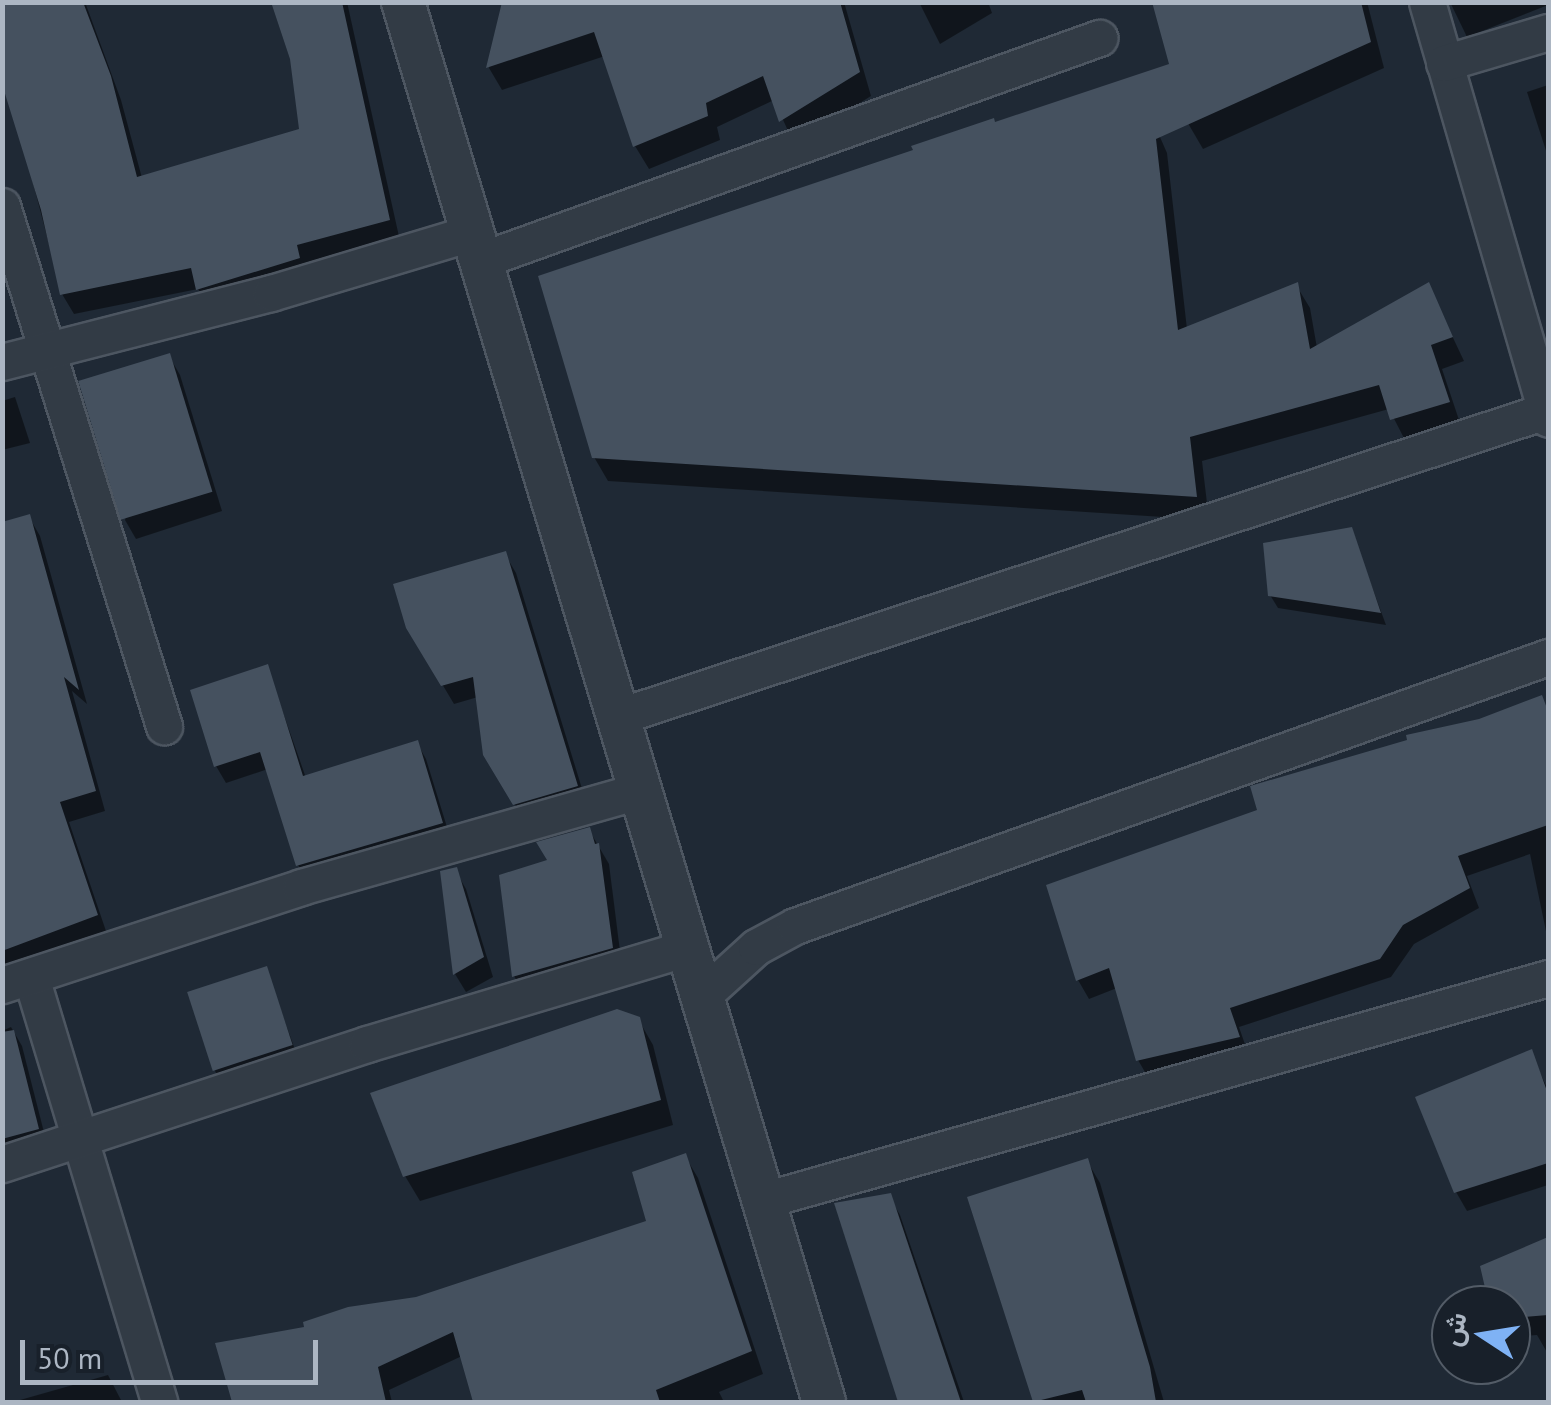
<!DOCTYPE html>
<html>
<head>
<meta charset="utf-8">
<style>
	body { margin:0 }
	#map { position:relative; width:1551px; height:1405px; overflow:hidden; background:#1f2935; font-family:"PT Sans",Vazirmatn,sans-serif }
	div>[style] { position:absolute }
	[style*='--x'] { left:calc(var(--x)*1px); top:calc(var(--y)*1px); width:calc(var(--w)*1px); rotate:calc(var(--a)*1deg) }
	.shadow>* { inset:0; background:#0007 }
	.building>* { inset:0; background:#45515f; transform-origin:0 0 }
	.roads { filter:drop-shadow(2px 0 #4d5661) drop-shadow(-2px 0 #4d5661) drop-shadow(0 2px #4d5661) drop-shadow(0 -2px #4d5661) }
	.minor>* { height:35px; margin:-17.5px; padding:0 17.5px; transform-origin:17.5px; border-radius:17.5px; background:#323b45 }
	.tertiary>* { height:42px; margin:-21px; padding:0 21px; transform-origin:21px; border-radius:21px; background:#323b45 }
	span { translate:-50% -50%; white-space:nowrap; text-align:center; line-height:1.15; -webkit-text-stroke:8px #18202a; paint-order:stroke }
	.frame { position:absolute; inset:0; border:5px solid #acb6c3; pointer-events:none }
	.north { position:absolute; left:1431px; top:1285px; width:100px; height:100px; box-sizing:border-box; background:#18202a; border:2px solid #535c67; border-radius:50%; rotate:282deg; font-size:28px; font-weight:700; line-height:40px; text-align:center; color:#acb6c3 }
	.north::after { content:''; display:block; margin:auto; width:35px; height:45px; background:#7fb2f5; clip-path:polygon(50% 0,100% 100%,50% 72%,0 100%) }
	.scale { position:absolute; left:20px; top:1340px; width:298px; height:45px; box-sizing:border-box; border:5px solid #acb6c3; border-top:0; padding-left:12px; font-size:30px; line-height:35px; white-space:nowrap; color:#acb6c3; -webkit-text-stroke:8px #18202a; paint-order:stroke }
</style>
</head>
<body>
<div id="map">
	<div class="shadow">
		<div style="clip-path:polygon(2px 2px,85px 2px,121px 100px,142px 178px,302px 131px,293px 58px,274px 2px,347px 2px,400px 241px,210px 309px,198px 289px,74px 314px,62px 294px,2px 64px)"></div>
		<div style="clip-path:polygon(504px 2px,844px 2px,871px 96px,794px 144px,774px 100px,717px 127px,720px 140px,649px 169px,635px 146px,605px 56px,502px 90px,489px 68px)"></div>
		<div style="clip-path:polygon(919px 2px,988px 2px,992px 13px,940px 44px)"></div>
		<div style="clip-path:polygon(1154px 2px,1367px 2px,1384px 68px,1203px 149px,1189px 125px)"></div>
		<div style="clip-path:polygon(1450px 2px,1548px 2px,1548px 5px,1467px 37px)"></div>
		<div style="clip-path:polygon(1548px 85px,1548px 157px,1527px 92px)"></div>
		<div style="clip-path:polygon(1145px 103px,1167px 153px,1187px 329px,1296px 285px,1310px 308px,1317px 348px,1428px 285px,1464px 361px,1442px 369px,1461px 426px,1406px 442px,1389px 409px,1202px 461px,1209px 520px,608px 481px,594px 457px,995px 125px)"></div>
		<div style="clip-path:polygon(169px 356px,180px 375px,222px 511px,136px 539px,125px 520px)"></div>
		<div style="clip-path:polygon(15px 397px,30px 443px,2px 450px,2px 401px)"></div>
		<div style="clip-path:polygon(29px 517px,40px 536px,87px 704px,72px 691px,105px 811px,69px 822px,107px 934px,2px 974px,2px 525px)"></div>
		<div style="clip-path:polygon(1351px 530px,1386px 625px,1278px 608px,1270px 595px)"></div>
		<div style="clip-path:polygon(505px 554px,516px 573px,587px 805px,526px 823px,485px 754px,478px 697px,454px 704px,408px 627px)"></div>
		<div style="clip-path:polygon(267px 667px,306px 778px,417px 743px,426px 759px,451px 840px,308px 882px,298px 865px,268px 769px,226px 783px,216px 766px)"></div>
		<div style="clip-path:polygon(1541px 698px,1548px 712px,1548px 941px,1530px 854px,1467px 876px,1479px 908px,1414px 944px,1391px 977px,1239px 1027px,1249px 1056px,1149px 1079px,1138px 1060px,1117px 988px,1089px 999px,1078px 980px,1260px 811px)"></div>
		<div style="clip-path:polygon(589px 830px,609px 864px,622px 967px,525px 995px,514px 976px,550px 861px)"></div>
		<div style="clip-path:polygon(455px 870px,466px 889px,493px 977px,466px 992px,455px 974px,442px 873px)"></div>
		<div style="clip-path:polygon(266px 969px,298px 1058px,222px 1083px,215px 1071px)"></div>
		<div style="clip-path:polygon(638px 1019px,653px 1045px,673px 1125px,420px 1201px,405px 1176px)"></div>
		<div style="clip-path:polygon(11px 1027px,22px 1046px,48px 1148px,2px 1161px,2px 1031px)"></div>
		<div style="clip-path:polygon(1531px 1053px,1548px 1090px,1548px 1185px,1467px 1211px,1456px 1192px)"></div>
		<div style="clip-path:polygon(685px 1156px,698px 1178px,763px 1374px,719px 1392px,724px 1402px,476px 1402px,462px 1356px,389px 1390px,392px 1402px,235px 1402px,218px 1345px,307px 1329px,416px 1299px,649px 1223px)"></div>
		<div style="clip-path:polygon(1087px 1161px,1100px 1183px,1164px 1402px,1036px 1402px,970px 1198px)"></div>
		<div style="clip-path:polygon(889px 1196px,900px 1215px,964px 1402px,901px 1402px,838px 1205px)"></div>
		<div style="clip-path:polygon(1548px 1240px,1548px 1354px,1537px 1335px,1511px 1337px,1511px 1305px,1491px 1305px,1483px 1268px)"></div>
		<div style="clip-path:polygon(108px 1375px,122px 1402px,13px 1402px)"></div>
	</div>
	<div class="building">
		<div style="clip-path:polygon(2px 2px,83px 2px,111px 76px,137px 177px,299px 129px,290px 59px,271px 2px,342px 2px,390px 220px,297px 245px,300px 258px,196px 290px,191px 268px,60px 295px,41px 210px,2px 84px)"></div>
		<div style="clip-path:polygon(502px 2px,840px 2px,860px 72px,779px 122px,763px 76px,706px 103px,708px 116px,633px 147px,594px 32px,486px 68px)"></div>
		<div style="clip-path:polygon(1152px 2px,1361px 2px,1371px 42px,1156px 139px,1178px 330px,1298px 282px,1310px 349px,1429px 282px,1453px 337px,1431px 345px,1450px 402px,1390px 420px,1379px 385px,1190px 437px,1197px 497px,592px 458px,538px 276px,913px 150px,911px 146px,994px 118px,995px 122px,1169px 64px)"></div>
		<div style="left:170px;top:353px;width:145px;height:96px;rotate:73deg"></div>
		<div style="clip-path:polygon(30px 514px,79px 690px,64px 677px,96px 791px,60px 802px,98px 915px,2px 951px,2px 522px)"></div>
		<div style="clip-path:polygon(1352px 527px,1381px 613px,1268px 596px,1263px 543px)"></div>
		<div style="clip-path:polygon(506px 551px,578px 786px,513px 805px,483px 755px,473px 677px,441px 686px,406px 628px,393px 584px)"></div>
		<div style="clip-path:polygon(268px 664px,303px 776px,418px 740px,443px 823px,296px 866px,260px 752px,214px 767px,190px 690px)"></div>
		<div style="clip-path:polygon(1542px 695px,1548px 711px,1548px 825px,1458px 856px,1470px 888px,1403px 925px,1380px 959px,1230px 1008px,1240px 1037px,1136px 1061px,1109px 968px,1076px 981px,1046px 885px,1257px 810px,1250px 786px,1407px 740px,1406px 735px,1479px 719px)"></div>
		<div style="clip-path:polygon(590px 827px,595px 844px,599px 843px,613px 948px,512px 977px,499px 875px,547px 860px,536px 842px)"></div>
		<div style="clip-path:polygon(457px 867px,484px 957px,453px 975px,440px 871px)"></div>
		<div style="left:267px;top:966px;width:83px;height:84px;rotate:72deg"></div>
		<div style="clip-path:polygon(617px 1009px,640px 1017px,661px 1100px,403px 1177px,370px 1093px)"></div>
		<div style="clip-path:polygon(14px 1030px,39px 1129px,2px 1139px,2px 1032px)"></div>
		<div style="clip-path:polygon(1532px 1049px,1548px 1094px,1548px 1163px,1454px 1193px,1415px 1097px)"></div>
		<div style="clip-path:polygon(686px 1153px,752px 1351px,656px 1390px,660px 1402px,473px 1402px,453px 1332px,378px 1367px,386px 1402px,232px 1402px,215px 1343px,304px 1327px,303px 1322px,348px 1307px,416px 1297px,646px 1221px,632px 1172px)"></div>
		<div style="clip-path:polygon(1088px 1158px,1150px 1367px,1156px 1402px,1086px 1402px,1082px 1390px,1033px 1402px,967px 1197px)"></div>
		<div style="clip-path:polygon(891px 1193px,961px 1402px,898px 1402px,834px 1203px)"></div>
		<div style="clip-path:polygon(1548px 1237px,1548px 1315px,1511px 1318px,1511px 1305px,1489px 1305px,1480px 1266px)"></div>
	</div>
	<div class="roads">
		<div class="minor">
			<div style="--x:1427;--y:2;--w:434;--a:73.8"></div>
			<div style="--x:1444;--y:63;--w:109;--a:-16.6"></div>
			<div style="--x:2;--y:206;--w:545;--a:72.7"></div>
			<div style="--x:484;--y:259;--w:654;--a:-19.77"></div>
			<div style="--x:2;--y:362;--w:278;--a:-14.4"></div>
			<div style="--x:271;--y:293;--w:212;--a:-16.7"></div>
			<div style="--x:617;--y:717;--w:980;--a:-18.25"></div>
			<div style="--x:31;--y:977;--w:444;--a:73.2"></div>
			<div style="--x:2;--y:985;--w:315;--a:-18.1"></div>
			<div style="--x:301;--y:887;--w:351;--a:-15.9"></div>
			<div style="--x:701;--y:997;--w:74;--a:-42.3"></div>
			<div style="--x:756;--y:947;--w:44;--a:-28.3"></div>
			<div style="--x:795;--y:926;--w:800;--a:-19.66"></div>
			<div style="--x:2;--y:1164;--w:384;--a:-18.2"></div>
			<div style="--x:367;--y:1044;--w:337;--a:-16.7"></div>
			<div style="--x:764;--y:1200;--w:815;--a:-15.81"></div>
		</div>
		<div class="tertiary">
			<div style="--x:403;--y:2;--w:1462;--a:73.26"></div>
		</div>
	</div>
	<div class="frame"></div>
	<div class="north">ش</div>
	<div class="scale">50 m</div>
</div>
</body>
</html>
